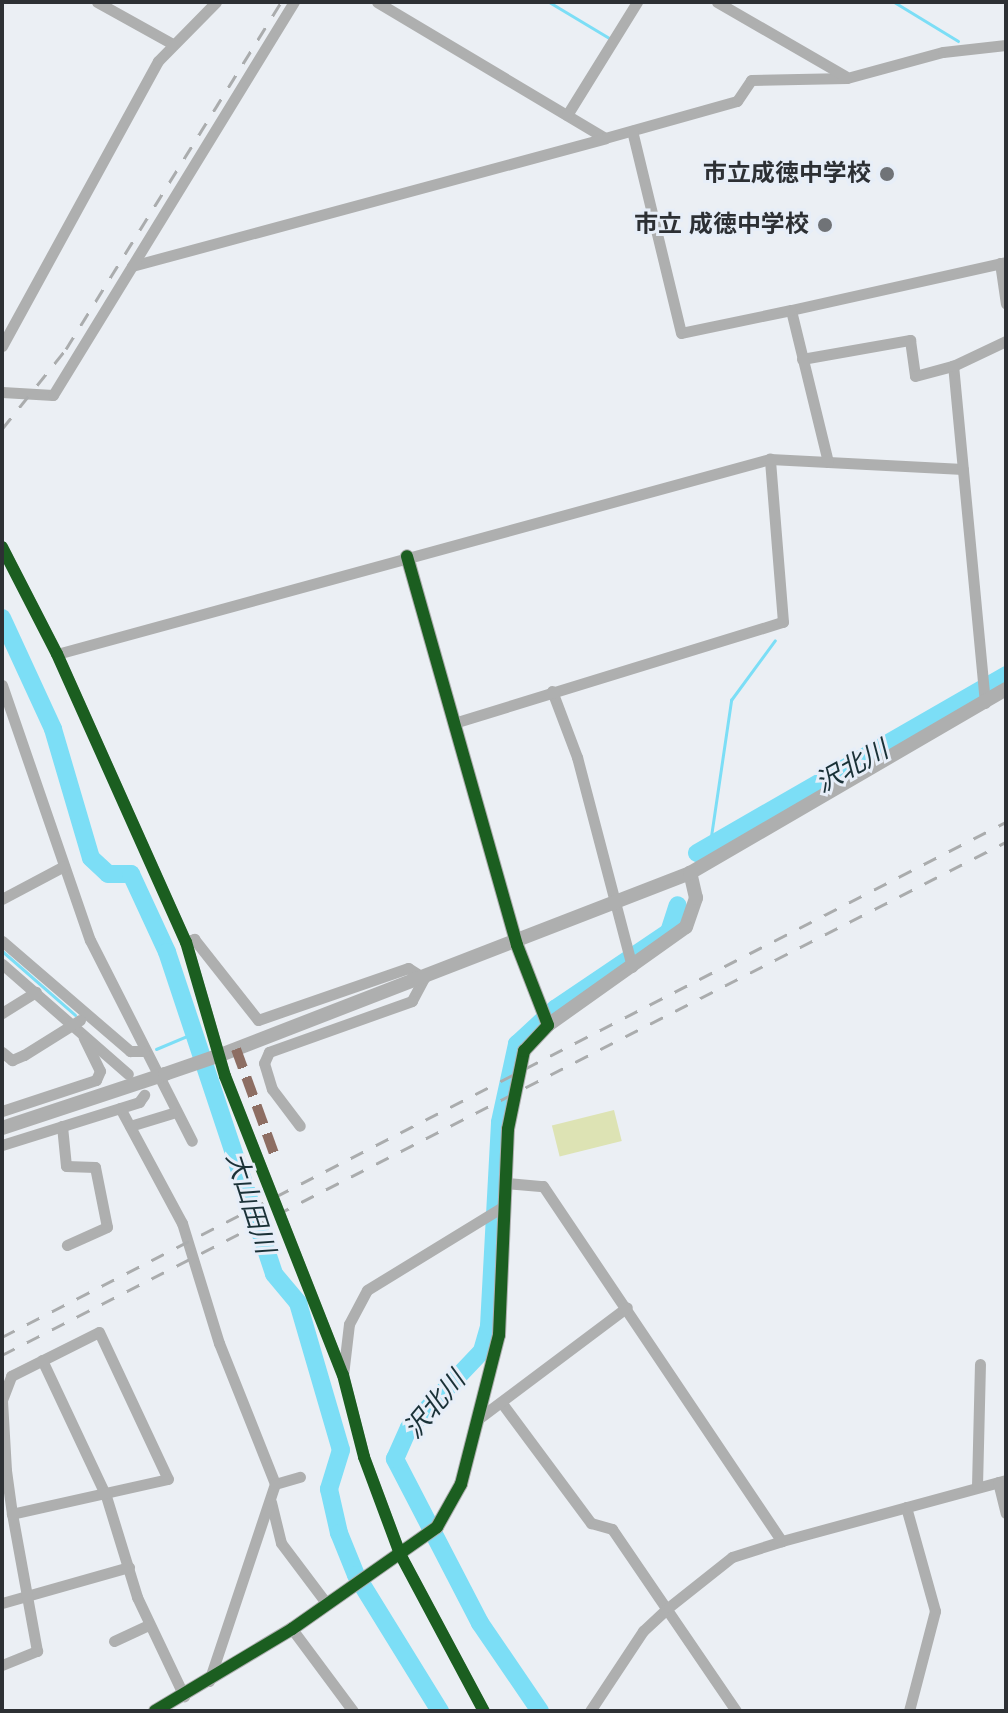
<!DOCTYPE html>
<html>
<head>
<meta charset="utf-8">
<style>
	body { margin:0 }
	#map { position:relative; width:1008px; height:1713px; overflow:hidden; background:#ebeff4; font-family:"Work Sans","Noto Sans JP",sans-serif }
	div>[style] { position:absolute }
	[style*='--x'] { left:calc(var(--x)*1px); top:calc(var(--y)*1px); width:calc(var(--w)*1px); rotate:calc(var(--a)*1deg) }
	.green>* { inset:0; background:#dde3b4; transform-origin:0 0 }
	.stream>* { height:3px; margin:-1.5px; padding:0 1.5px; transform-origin:1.5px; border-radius:1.5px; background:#7cdef6 }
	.river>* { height:18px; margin:-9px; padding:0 9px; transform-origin:9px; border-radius:9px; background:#7cdef6 }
	.minor>* { height:11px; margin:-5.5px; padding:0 5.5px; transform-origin:5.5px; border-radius:5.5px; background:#aeafaf }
	.tertiary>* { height:14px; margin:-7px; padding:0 7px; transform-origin:7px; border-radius:7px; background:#aeafaf }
	.rail>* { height:3px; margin-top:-1.5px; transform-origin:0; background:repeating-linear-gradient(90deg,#aaacad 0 14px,transparent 0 28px) }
	.tertiary-bridge>* { height:14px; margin:-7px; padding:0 7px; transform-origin:7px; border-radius:7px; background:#aeafaf }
	.quiet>* { height:10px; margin-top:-5px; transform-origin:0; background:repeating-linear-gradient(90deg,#8d6e63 0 20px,transparent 0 30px) }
	.cycleway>* { height:12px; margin:-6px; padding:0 6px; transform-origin:6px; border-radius:6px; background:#1b5e20 }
	.dots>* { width:22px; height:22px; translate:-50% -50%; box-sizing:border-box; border:4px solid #e7eef8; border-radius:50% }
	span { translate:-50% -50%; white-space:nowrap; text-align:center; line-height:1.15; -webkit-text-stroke:6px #e7eef8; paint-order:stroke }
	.poi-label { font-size:24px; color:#2d3034; font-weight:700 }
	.right { translate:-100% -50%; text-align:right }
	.water-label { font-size:26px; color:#1a3137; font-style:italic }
	.frame { position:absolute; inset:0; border:4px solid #2d3034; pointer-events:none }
</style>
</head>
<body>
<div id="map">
	<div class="green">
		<div style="left:614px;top:1110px;width:32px;height:64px;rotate:76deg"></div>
	</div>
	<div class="stream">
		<div style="--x:549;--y:2;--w:70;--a:31"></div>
		<div style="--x:894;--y:2;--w:75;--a:31.4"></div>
		<div style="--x:710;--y:843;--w:145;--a:-81.6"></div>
		<div style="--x:731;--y:700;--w:74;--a:-53.7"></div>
		<div style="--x:2;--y:951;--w:97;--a:41.2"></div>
		<div style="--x:156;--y:1049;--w:41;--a:-22.8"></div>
	</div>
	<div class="river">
		<div style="--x:2;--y:618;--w:122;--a:65.3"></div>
		<div style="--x:53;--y:729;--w:134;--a:73.6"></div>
		<div style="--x:91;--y:858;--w:23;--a:43"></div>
		<div style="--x:108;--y:874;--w:23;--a:0"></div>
		<div style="--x:131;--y:874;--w:86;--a:65.2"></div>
		<div style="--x:167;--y:952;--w:339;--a:71.6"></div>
		<div style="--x:274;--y:1274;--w:38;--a:50"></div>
		<div style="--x:298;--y:1303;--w:153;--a:73.7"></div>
		<div style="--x:341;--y:1450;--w:41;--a:107.1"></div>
		<div style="--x:329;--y:1489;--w:45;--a:77.2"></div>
		<div style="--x:339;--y:1533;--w:45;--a:68"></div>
		<div style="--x:356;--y:1575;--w:160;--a:58.3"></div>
		<div style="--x:697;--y:853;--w:357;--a:-29.9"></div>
		<div style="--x:540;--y:1711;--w:107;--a:-124.3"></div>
		<div style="--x:480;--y:1623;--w:185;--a:-117.4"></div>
		<div style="--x:395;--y:1459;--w:34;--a:-66"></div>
		<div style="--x:409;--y:1428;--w:106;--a:-46.5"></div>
		<div style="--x:482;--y:1351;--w:26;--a:-74"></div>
		<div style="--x:489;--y:1326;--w:204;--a:-86.9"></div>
		<div style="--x:500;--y:1122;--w:80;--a:-77.7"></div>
		<div style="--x:517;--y:1044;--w:52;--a:-42.6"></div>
		<div style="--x:555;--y:1009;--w:138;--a:-34"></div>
		<div style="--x:669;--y:932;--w:28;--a:-72"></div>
	</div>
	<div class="minor">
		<div style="--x:97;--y:2;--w:85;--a:29"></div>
		<div style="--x:377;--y:2;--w:265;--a:30.8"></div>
		<div style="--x:605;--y:138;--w:137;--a:-15.7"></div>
		<div style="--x:737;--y:101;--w:25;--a:-56"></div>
		<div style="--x:751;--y:80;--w:96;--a:-1.2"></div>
		<div style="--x:847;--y:78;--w:99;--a:-15.2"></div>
		<div style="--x:943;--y:52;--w:63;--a:-6.3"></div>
		<div style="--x:717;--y:2;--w:148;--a:30"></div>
		<div style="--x:567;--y:115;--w:133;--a:-58.2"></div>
		<div style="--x:1000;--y:263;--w:41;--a:81.7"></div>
		<div style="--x:132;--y:266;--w:490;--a:-15.1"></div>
		<div style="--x:791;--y:310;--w:220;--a:-12.6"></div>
		<div style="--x:2;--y:346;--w:325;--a:-61.3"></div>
		<div style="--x:158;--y:61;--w:83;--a:-45.5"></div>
		<div style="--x:802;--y:359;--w:110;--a:-10"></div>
		<div style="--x:910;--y:340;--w:36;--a:82"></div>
		<div style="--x:915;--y:376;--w:39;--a:-15"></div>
		<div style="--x:2;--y:392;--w:51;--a:3.4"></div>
		<div style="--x:53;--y:395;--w:461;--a:-58.5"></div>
		<div style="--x:828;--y:462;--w:135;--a:3"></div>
		<div style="--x:2;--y:547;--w:120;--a:62.8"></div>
		<div style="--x:57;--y:654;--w:316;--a:65.9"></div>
		<div style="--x:186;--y:942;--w:140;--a:73.8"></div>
		<div style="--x:225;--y:1076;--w:321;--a:68.5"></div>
		<div style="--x:343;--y:1375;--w:85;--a:75.6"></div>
		<div style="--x:364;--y:1457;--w:103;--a:69.6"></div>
		<div style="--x:400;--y:1554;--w:178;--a:61.9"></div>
		<div style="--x:57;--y:654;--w:739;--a:-15.3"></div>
		<div style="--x:2;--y:685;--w:270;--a:71"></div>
		<div style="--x:90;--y:940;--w:225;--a:63.1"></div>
		<div style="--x:552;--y:691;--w:71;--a:69.3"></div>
		<div style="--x:577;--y:757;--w:217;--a:75.3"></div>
		<div style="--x:985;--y:703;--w:339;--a:-95.4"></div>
		<div style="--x:953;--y:366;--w:59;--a:-25.3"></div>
		<div style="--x:454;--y:723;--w:344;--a:-17.1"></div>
		<div style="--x:783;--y:622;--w:164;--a:-94.6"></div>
		<div style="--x:770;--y:459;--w:58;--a:3"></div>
		<div style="--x:828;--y:462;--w:156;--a:-103.7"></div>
		<div style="--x:791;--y:310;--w:112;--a:168.2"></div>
		<div style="--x:681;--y:333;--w:208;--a:-103.6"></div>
		<div style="--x:2;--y:899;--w:70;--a:-28"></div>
		<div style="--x:2;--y:941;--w:169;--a:40.7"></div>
		<div style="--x:130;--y:1051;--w:14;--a:0"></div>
		<div style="--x:186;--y:942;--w:9;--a:-21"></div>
		<div style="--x:194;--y:939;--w:103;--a:51.7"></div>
		<div style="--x:258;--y:1020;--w:159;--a:-19.1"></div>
		<div style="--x:408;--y:968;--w:19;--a:32"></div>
		<div style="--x:424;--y:978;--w:26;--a:118"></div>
		<div style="--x:412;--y:1001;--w:152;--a:160.4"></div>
		<div style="--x:269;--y:1052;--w:12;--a:114"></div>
		<div style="--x:264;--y:1063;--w:27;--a:73"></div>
		<div style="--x:272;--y:1089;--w:46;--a:52.9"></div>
		<div style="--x:2;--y:964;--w:167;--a:41.1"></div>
		<div style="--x:2;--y:1013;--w:40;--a:-32"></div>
		<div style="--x:2;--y:1052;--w:13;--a:39"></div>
		<div style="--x:12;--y:1060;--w:13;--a:-23"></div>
		<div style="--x:24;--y:1055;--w:66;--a:-32"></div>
		<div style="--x:120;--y:1108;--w:131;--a:61.7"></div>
		<div style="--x:182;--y:1223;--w:126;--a:72.9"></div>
		<div style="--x:219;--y:1343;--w:152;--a:68.3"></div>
		<div style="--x:275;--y:1484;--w:26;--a:-16"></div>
		<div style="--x:2;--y:1111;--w:99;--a:-18.3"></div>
		<div style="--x:96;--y:1080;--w:10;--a:-66"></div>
		<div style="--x:100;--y:1071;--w:37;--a:-116"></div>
		<div style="--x:62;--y:1126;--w:40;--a:84.3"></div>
		<div style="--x:66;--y:1166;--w:29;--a:2"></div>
		<div style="--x:95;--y:1167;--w:61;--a:78.7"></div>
		<div style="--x:107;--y:1227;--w:44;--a:155.8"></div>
		<div style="--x:130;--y:1126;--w:48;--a:-16.9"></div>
		<div style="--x:2;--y:1145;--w:144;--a:-17.4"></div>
		<div style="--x:139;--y:1102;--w:9;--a:-54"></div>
		<div style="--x:506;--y:1183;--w:37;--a:5"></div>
		<div style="--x:543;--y:1186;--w:428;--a:56.1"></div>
		<div style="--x:782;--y:1541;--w:232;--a:-15.2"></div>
		<div style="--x:42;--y:1360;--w:150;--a:64.8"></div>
		<div style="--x:106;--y:1496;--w:106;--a:72.9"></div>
		<div style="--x:137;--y:1597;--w:110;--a:64.6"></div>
		<div style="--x:343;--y:1375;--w:51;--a:-83.3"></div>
		<div style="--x:349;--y:1324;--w:38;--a:-62"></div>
		<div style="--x:367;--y:1290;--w:161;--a:-31.5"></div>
		<div style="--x:504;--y:1406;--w:146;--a:53.4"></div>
		<div style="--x:591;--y:1523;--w:22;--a:16"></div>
		<div style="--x:612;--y:1529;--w:220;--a:55.7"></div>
		<div style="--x:478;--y:1419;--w:186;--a:-36.9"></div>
		<div style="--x:998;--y:1482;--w:32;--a:76"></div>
		<div style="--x:977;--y:1486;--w:122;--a:-88.6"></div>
		<div style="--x:271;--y:1502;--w:42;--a:76.3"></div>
		<div style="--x:281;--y:1543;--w:76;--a:53"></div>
		<div style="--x:906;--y:1507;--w:108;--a:74.4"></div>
		<div style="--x:935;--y:1611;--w:103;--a:104.6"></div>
		<div style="--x:2;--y:1603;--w:132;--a:-15.8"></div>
		<div style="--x:292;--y:1629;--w:102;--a:53.4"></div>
		<div style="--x:114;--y:1641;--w:38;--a:-25"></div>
		<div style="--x:2;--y:1665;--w:38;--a:-22"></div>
		<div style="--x:37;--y:1651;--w:139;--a:-100.3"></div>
		<div style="--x:12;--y:1514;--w:44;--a:-97.8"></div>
		<div style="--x:6;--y:1470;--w:70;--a:-93.3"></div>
		<div style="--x:2;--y:1400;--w:26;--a:-69"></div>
		<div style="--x:11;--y:1376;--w:98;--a:-26.6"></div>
		<div style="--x:99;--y:1332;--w:162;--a:64.9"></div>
		<div style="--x:168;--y:1479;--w:160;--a:167.4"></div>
		<div style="--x:209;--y:1681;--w:208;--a:-71.5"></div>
		<div style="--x:590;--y:1711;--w:96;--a:-56.5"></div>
		<div style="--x:643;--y:1631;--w:35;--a:-43"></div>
		<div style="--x:669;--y:1607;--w:80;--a:-38.4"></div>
		<div style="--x:732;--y:1557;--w:52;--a:-17.7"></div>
	</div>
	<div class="tertiary">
		<div style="--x:548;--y:1025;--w:169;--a:-35.4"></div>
		<div style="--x:686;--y:927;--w:31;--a:-71"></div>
		<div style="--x:696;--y:898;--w:26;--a:-103"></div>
		<div style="--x:223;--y:1054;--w:501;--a:-21.19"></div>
		<div style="--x:690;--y:873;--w:366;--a:-30.2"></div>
		<div style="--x:2;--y:1128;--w:172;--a:-18.3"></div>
		<div style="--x:155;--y:1711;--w:160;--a:-30.9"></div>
		<div style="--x:292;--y:1629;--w:177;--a:-35.1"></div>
		<div style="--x:437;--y:1527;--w:49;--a:-60.8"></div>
		<div style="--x:461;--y:1484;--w:154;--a:-75.7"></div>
		<div style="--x:499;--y:1335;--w:206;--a:-87.5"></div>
		<div style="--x:508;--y:1129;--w:80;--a:-78.4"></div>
		<div style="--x:524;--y:1051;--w:35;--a:-47"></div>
		<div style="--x:548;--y:1025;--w:86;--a:-111.2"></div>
		<div style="--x:517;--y:945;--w:404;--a:-105.8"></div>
	</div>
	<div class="rail">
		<div style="--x:2;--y:429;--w:102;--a:-51.3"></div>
		<div style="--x:66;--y:349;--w:408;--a:-58.2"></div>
		<div style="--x:2;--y:1337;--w:1128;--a:-27.16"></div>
		<div style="--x:2;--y:1355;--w:1127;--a:-27.07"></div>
	</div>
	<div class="tertiary-bridge">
		<div style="--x:165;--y:1074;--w:61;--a:-19"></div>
	</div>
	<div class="quiet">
		<div style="--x:236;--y:1049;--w:117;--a:70"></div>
	</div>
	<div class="cycleway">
		<div style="--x:2;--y:547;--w:120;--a:62.8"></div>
		<div style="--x:57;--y:654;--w:316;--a:65.9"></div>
		<div style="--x:186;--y:942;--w:140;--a:73.8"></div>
		<div style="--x:225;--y:1076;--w:321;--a:68.5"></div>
		<div style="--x:343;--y:1375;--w:85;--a:75.6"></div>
		<div style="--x:364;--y:1457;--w:103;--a:69.6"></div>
		<div style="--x:400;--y:1554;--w:178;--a:61.9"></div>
		<div style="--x:155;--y:1711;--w:160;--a:-30.9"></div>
		<div style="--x:292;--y:1629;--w:177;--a:-35.1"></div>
		<div style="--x:437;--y:1527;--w:49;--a:-60.8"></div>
		<div style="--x:461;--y:1484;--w:154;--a:-75.7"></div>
		<div style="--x:499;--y:1335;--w:206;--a:-87.5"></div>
		<div style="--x:508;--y:1129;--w:80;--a:-78.4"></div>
		<div style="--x:524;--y:1051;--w:35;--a:-47"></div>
		<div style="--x:548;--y:1025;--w:86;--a:-111.2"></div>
		<div style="--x:517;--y:945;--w:404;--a:-105.8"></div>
	</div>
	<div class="dots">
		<div style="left:887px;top:174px;background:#707377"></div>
		<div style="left:825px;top:225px;background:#707377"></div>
	</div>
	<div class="poi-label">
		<span class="right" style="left:871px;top:174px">市立成徳中学校</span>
		<span class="right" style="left:809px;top:225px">市立 成徳中学校</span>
	</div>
	<div class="water-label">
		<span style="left:852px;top:767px;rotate:-29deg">沢北川</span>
		<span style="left:250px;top:1203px;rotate:72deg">大山田川</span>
		<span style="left:435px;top:1405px;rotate:-50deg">沢北川</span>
	</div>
	<div class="frame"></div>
</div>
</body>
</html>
